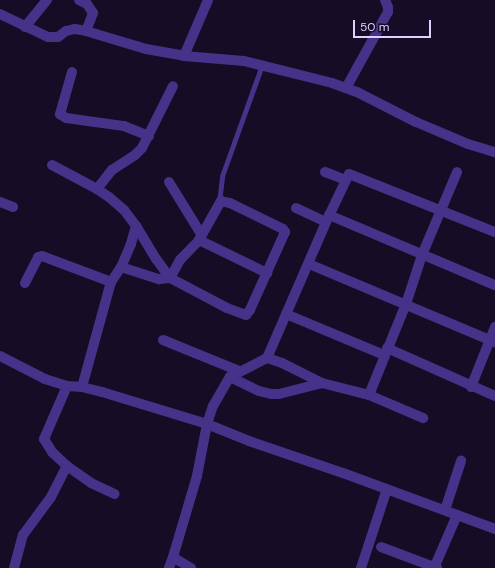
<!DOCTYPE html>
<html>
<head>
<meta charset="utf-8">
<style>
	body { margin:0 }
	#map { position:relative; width:495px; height:568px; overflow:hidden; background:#150c25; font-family:"DM Sans",sans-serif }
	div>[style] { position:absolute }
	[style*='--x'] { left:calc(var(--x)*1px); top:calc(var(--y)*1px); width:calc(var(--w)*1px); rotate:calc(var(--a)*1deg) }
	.lane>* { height:5px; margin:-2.5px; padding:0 2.5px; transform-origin:2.5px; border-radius:2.5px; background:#453289 }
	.street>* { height:10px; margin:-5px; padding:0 5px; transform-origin:5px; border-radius:5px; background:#453289 }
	span { translate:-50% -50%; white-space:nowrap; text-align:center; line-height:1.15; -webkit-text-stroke:3px #150c25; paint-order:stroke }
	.scale { position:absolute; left:353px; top:20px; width:78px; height:18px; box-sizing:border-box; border:2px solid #ded0ff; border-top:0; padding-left:5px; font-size:12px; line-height:14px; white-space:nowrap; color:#ded0ff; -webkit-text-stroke:3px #150c25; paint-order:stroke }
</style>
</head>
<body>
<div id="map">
	<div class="lane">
		<div style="--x:219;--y:202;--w:26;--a:-83"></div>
		<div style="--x:222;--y:176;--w:118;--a:-70.2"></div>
	</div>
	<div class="street">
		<div style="--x:79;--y:0;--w:9;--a:27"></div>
		<div style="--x:87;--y:4;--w:11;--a:56"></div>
		<div style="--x:93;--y:13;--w:19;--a:111"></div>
		<div style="--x:0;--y:14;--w:53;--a:25.6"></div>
		<div style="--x:48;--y:37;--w:10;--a:0"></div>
		<div style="--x:58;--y:37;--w:10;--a:-37"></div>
		<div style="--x:66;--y:31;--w:9;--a:-13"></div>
		<div style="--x:75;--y:29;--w:11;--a:10"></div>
		<div style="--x:86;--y:31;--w:63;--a:16.7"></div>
		<div style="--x:146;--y:49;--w:39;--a:10"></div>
		<div style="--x:184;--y:56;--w:60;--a:4.8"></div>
		<div style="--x:244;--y:61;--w:91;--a:14"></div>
		<div style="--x:332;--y:83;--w:27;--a:20"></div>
		<div style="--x:357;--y:92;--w:66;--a:27"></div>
		<div style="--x:416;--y:122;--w:56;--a:22.9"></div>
		<div style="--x:468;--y:144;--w:28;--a:17"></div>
		<div style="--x:25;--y:27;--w:35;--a:-51"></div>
		<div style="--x:184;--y:56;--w:61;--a:-66.8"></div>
		<div style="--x:72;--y:72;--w:44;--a:105.9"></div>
		<div style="--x:60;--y:114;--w:7;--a:34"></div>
		<div style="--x:66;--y:118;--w:59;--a:7.9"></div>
		<div style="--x:124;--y:126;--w:27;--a:22"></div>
		<div style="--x:346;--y:88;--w:87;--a:-61.1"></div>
		<div style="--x:388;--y:12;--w:5;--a:-90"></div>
		<div style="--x:388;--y:7;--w:8;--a:-113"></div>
		<div style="--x:52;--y:165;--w:51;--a:28.1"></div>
		<div style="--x:97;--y:189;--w:14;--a:34"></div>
		<div style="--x:109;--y:197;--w:20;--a:41"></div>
		<div style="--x:124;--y:210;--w:20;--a:53"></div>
		<div style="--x:136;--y:226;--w:19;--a:106"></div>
		<div style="--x:131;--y:244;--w:25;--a:113"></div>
		<div style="--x:325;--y:172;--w:22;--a:21"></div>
		<div style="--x:169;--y:182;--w:61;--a:58.4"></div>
		<div style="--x:97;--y:189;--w:24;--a:-52"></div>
		<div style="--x:112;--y:170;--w:27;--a:-33"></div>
		<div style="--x:135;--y:155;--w:10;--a:-45"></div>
		<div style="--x:142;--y:148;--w:69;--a:-63.4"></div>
		<div style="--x:0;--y:202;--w:14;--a:21"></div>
		<div style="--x:296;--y:208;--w:33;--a:25"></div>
		<div style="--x:329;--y:215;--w:180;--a:22.9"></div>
		<div style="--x:199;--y:240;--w:76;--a:25.9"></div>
		<div style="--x:309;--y:264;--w:202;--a:22.8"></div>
		<div style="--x:25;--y:283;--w:29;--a:-63"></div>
		<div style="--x:38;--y:257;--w:4;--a:-14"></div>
		<div style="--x:42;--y:256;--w:74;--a:20.6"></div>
		<div style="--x:286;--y:314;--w:106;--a:22.7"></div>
		<div style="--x:163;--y:340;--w:82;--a:22.2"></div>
		<div style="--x:387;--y:348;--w:118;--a:24"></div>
		<div style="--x:0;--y:356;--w:51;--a:27.1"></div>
		<div style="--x:45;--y:379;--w:23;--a:18"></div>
		<div style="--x:67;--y:386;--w:15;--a:4"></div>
		<div style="--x:82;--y:387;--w:21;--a:14"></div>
		<div style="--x:102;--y:392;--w:110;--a:16.9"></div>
		<div style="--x:207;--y:424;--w:45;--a:22"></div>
		<div style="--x:249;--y:441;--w:99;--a:18.8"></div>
		<div style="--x:343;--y:473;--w:162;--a:20.2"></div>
		<div style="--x:267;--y:358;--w:16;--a:18"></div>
		<div style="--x:282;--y:363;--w:45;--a:26.6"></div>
		<div style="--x:322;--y:383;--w:49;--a:14.3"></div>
		<div style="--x:369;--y:395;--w:59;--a:23.1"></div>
		<div style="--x:230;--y:377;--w:32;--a:26"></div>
		<div style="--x:259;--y:391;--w:12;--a:14"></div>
		<div style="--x:271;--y:394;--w:8;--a:0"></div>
		<div style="--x:279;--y:394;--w:44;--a:-14.3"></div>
		<div style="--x:67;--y:386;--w:58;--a:113.5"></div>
		<div style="--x:44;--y:439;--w:15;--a:58"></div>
		<div style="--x:52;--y:452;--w:21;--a:43"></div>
		<div style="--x:67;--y:466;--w:29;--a:35"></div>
		<div style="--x:91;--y:483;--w:26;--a:25"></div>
		<div style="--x:82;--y:387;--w:109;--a:-74.6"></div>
		<div style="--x:111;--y:282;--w:18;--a:-56"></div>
		<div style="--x:121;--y:267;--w:40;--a:18"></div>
		<div style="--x:159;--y:279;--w:11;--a:-5"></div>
		<div style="--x:170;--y:278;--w:21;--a:-61"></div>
		<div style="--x:180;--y:260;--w:28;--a:-46"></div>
		<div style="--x:199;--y:240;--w:45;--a:-60.6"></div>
		<div style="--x:221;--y:201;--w:9;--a:13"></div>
		<div style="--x:230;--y:203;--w:59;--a:26.1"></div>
		<div style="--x:283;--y:229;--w:4;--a:56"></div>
		<div style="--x:285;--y:232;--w:85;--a:114.2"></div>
		<div style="--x:250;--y:310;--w:6;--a:129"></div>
		<div style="--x:246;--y:315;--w:20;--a:-160"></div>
		<div style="--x:227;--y:308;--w:64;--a:-152.2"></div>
		<div style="--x:170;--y:278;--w:24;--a:-126"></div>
		<div style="--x:156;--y:259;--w:39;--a:-121"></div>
		<div style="--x:471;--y:387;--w:65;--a:-68.2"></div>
		<div style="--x:369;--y:395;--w:98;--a:-67.9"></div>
		<div style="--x:406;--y:304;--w:52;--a:-71.9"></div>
		<div style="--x:422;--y:255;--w:90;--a:-67.1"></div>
		<div style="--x:445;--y:510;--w:52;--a:-71.9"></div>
		<div style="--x:381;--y:547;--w:60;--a:20.6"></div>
		<div style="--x:14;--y:568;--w:34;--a:-75"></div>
		<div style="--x:23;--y:535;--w:47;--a:-53.6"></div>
		<div style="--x:51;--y:497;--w:35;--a:-63"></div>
		<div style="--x:169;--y:568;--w:12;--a:-70"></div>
		<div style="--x:191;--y:568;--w:21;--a:-149"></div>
		<div style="--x:173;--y:557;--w:84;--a:-73.5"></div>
		<div style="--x:197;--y:476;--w:53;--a:-79.1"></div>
		<div style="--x:207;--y:424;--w:19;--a:-72"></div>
		<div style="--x:213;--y:406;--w:34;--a:-60"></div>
		<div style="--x:230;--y:377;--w:42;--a:-27.2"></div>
		<div style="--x:267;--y:358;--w:148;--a:-66.5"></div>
		<div style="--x:326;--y:222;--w:53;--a:-64.4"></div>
		<div style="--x:349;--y:174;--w:157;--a:21.7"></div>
		<div style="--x:361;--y:568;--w:83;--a:-71.8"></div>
		<div style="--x:434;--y:568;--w:58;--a:-66.5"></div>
	</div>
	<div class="scale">50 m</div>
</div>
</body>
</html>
